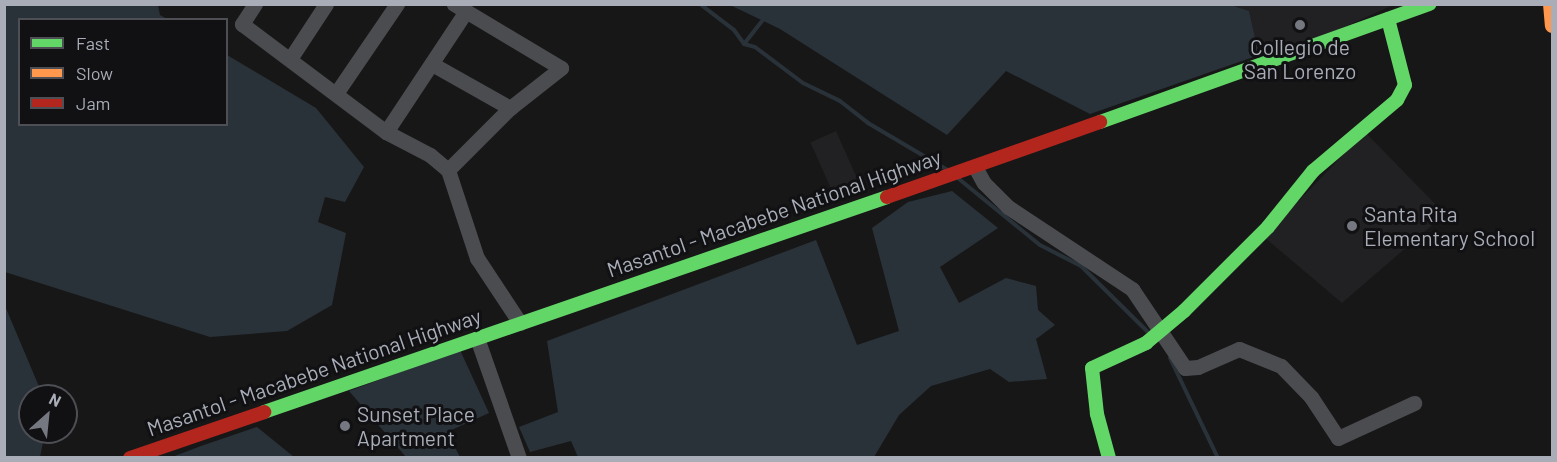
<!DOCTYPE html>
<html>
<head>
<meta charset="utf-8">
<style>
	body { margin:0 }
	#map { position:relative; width:1557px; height:462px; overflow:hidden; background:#171717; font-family:Barlow,sans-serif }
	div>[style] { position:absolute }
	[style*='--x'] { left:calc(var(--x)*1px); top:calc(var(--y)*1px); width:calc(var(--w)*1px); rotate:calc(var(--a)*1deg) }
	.built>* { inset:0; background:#212123; transform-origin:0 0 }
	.water>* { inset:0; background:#2a3239 }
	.stream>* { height:4px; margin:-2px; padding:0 2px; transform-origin:2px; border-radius:2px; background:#2a3239 }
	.street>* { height:15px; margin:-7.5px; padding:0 7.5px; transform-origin:7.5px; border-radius:7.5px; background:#4b4c50 }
	.fast>* { height:14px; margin:-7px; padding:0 7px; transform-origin:7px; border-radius:7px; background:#63d668 }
	.slow>* { height:14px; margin:-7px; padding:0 7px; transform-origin:7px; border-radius:7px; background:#ff974d }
	.jam>* { height:14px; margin:-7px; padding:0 7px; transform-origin:7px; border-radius:7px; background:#b3261e }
	.dots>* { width:16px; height:16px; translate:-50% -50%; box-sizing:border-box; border:3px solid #111113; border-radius:50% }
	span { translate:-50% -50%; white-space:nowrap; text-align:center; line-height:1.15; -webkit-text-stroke:6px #111113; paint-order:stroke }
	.poi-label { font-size:21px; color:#a8adb8 }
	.left { translate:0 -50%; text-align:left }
	.street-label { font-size:21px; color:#a8adb8 }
	.frame { position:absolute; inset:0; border:6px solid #a8adb8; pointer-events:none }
	.legend { position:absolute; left:18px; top:18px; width:210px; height:108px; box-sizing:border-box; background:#111113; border:2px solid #4d4f55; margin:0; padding:8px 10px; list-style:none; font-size:18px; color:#a8adb8 }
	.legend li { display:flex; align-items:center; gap:12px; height:30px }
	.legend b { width:30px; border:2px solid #4d4f55 }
	.north { position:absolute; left:18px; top:384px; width:60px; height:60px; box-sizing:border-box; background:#111113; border:2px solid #4d4f55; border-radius:50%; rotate:27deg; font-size:16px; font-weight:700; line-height:24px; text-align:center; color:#a8adb8 }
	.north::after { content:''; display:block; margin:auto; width:21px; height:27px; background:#757880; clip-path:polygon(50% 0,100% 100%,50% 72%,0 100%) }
</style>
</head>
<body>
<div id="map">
	<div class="built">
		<div style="clip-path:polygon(1231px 5px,1393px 4px,1393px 5px,1316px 40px,1259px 55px,1249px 11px)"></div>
		<div style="left:836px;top:131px;width:57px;height:28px;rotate:66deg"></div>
		<div style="clip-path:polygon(1365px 132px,1445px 214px,1342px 303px,1264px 237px)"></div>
	</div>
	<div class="water">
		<div style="clip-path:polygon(4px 5px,158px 5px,160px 15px,167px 19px,20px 20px,20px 124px,226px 124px,227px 55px,316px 108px,364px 167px,345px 202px,325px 197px,318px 222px,346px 233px,332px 305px,287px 331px,210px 337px,5px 272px)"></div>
		<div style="clip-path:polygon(730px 5px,1231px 5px,1249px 11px,1259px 55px,1090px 114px,1006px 71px,947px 135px,780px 29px)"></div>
		<div style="clip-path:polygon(952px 191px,998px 228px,940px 267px,959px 303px,1006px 278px,1036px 286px,1038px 310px,1055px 325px,1036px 339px,1047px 379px,1009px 382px,990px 369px,931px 386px,899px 415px,874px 457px,578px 457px,571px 441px,530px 452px,519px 427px,558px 412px,547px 341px,816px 240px,857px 345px,899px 331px,872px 228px,908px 202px)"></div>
		<div style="clip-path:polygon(5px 306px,43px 396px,30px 396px,30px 432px,45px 432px,40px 457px,5px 457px)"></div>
		<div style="clip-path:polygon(460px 350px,489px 413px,447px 432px,460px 457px,406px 457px,349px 391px)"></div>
		<div style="clip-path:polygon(257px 427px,294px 457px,172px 457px,201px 446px)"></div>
	</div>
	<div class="stream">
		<div style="--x:700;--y:4;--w:43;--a:37.4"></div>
		<div style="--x:734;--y:30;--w:17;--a:54"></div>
		<div style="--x:744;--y:44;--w:11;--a:15"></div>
		<div style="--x:755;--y:47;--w:60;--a:36.9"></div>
		<div style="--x:803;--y:83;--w:41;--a:25.9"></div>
		<div style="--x:840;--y:101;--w:36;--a:38"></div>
		<div style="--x:868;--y:123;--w:91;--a:30.5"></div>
		<div style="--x:744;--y:44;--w:34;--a:-52"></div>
		<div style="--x:959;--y:179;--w:104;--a:39.2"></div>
		<div style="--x:1040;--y:245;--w:46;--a:27.1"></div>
		<div style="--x:1081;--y:266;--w:94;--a:44.6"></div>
		<div style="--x:1170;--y:358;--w:111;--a:64.4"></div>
	</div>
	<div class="street">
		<div style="--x:255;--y:4;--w:24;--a:123"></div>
		<div style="--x:242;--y:24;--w:180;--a:36.9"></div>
		<div style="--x:386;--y:132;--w:50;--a:27.6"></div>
		<div style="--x:430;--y:155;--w:23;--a:40"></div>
		<div style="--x:448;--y:170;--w:93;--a:71.8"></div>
		<div style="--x:477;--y:258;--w:78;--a:56.5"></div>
		<div style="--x:290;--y:59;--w:66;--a:-56.8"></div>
		<div style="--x:432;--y:64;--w:90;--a:29.4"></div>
		<div style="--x:337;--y:92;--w:107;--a:-55.7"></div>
		<div style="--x:386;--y:132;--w:145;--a:-56.5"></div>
		<div style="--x:975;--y:167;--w:18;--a:61"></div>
		<div style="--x:984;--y:183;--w:34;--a:45"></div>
		<div style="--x:1008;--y:207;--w:149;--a:33.5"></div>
		<div style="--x:1132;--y:289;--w:95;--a:56.1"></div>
		<div style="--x:1185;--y:368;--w:13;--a:-4"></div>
		<div style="--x:1198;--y:367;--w:45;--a:-23.7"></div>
		<div style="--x:1239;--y:349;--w:45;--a:22"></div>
		<div style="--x:1281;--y:366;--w:43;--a:45.9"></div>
		<div style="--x:1311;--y:397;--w:49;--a:56.6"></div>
		<div style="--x:1338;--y:438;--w:84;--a:-24.7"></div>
		<div style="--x:448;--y:170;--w:88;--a:-45"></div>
		<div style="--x:510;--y:108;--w:65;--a:-38.1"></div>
		<div style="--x:561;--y:68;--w:125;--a:-149.1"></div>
		<div style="--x:477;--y:338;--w:127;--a:70.7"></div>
	</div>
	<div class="fast">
		<div style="--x:1100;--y:122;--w:350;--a:-19.7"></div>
		<div style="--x:264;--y:412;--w:659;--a:-19.04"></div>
		<div style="--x:1109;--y:458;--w:46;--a:-105.3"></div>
		<div style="--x:1097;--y:414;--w:46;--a:-96.2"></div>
		<div style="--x:1092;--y:368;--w:60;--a:-24.8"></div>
		<div style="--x:1146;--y:343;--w:50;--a:-40.1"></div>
		<div style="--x:1184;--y:311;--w:119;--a:-45"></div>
		<div style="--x:1268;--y:227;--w:72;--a:-51.2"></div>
		<div style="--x:1313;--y:171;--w:110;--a:-40.2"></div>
		<div style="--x:1397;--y:100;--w:17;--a:-62"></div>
		<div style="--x:1405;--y:85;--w:68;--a:-104.4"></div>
	</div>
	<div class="slow">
		<div style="--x:1550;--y:4;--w:22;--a:85"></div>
	</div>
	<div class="jam">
		<div style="--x:887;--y:197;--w:226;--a:-19.4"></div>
		<div style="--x:130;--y:458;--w:142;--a:-18.9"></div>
	</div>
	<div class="dots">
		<div style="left:1300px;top:25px;background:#757880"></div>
		<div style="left:1352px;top:226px;background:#757880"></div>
		<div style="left:345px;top:426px;background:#757880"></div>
	</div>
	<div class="poi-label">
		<span style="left:1300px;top:59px">Collegio de<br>San Lorenzo</span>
		<span class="left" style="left:1364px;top:226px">Santa Rita<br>Elementary School</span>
		<span class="left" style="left:357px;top:426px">Sunset Place<br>Apartment</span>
	</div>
	<div class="street-label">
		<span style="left:774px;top:213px;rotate:-19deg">Masantol - Macabebe National Highway</span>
		<span style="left:314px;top:372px;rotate:-19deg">Masantol - Macabebe National Highway</span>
	</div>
	<div class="frame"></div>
	<ul class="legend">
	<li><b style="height:8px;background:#63d668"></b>Fast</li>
	<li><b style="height:8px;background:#ff974d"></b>Slow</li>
	<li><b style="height:8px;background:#b3261e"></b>Jam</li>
	</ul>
	<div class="north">N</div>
</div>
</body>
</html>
